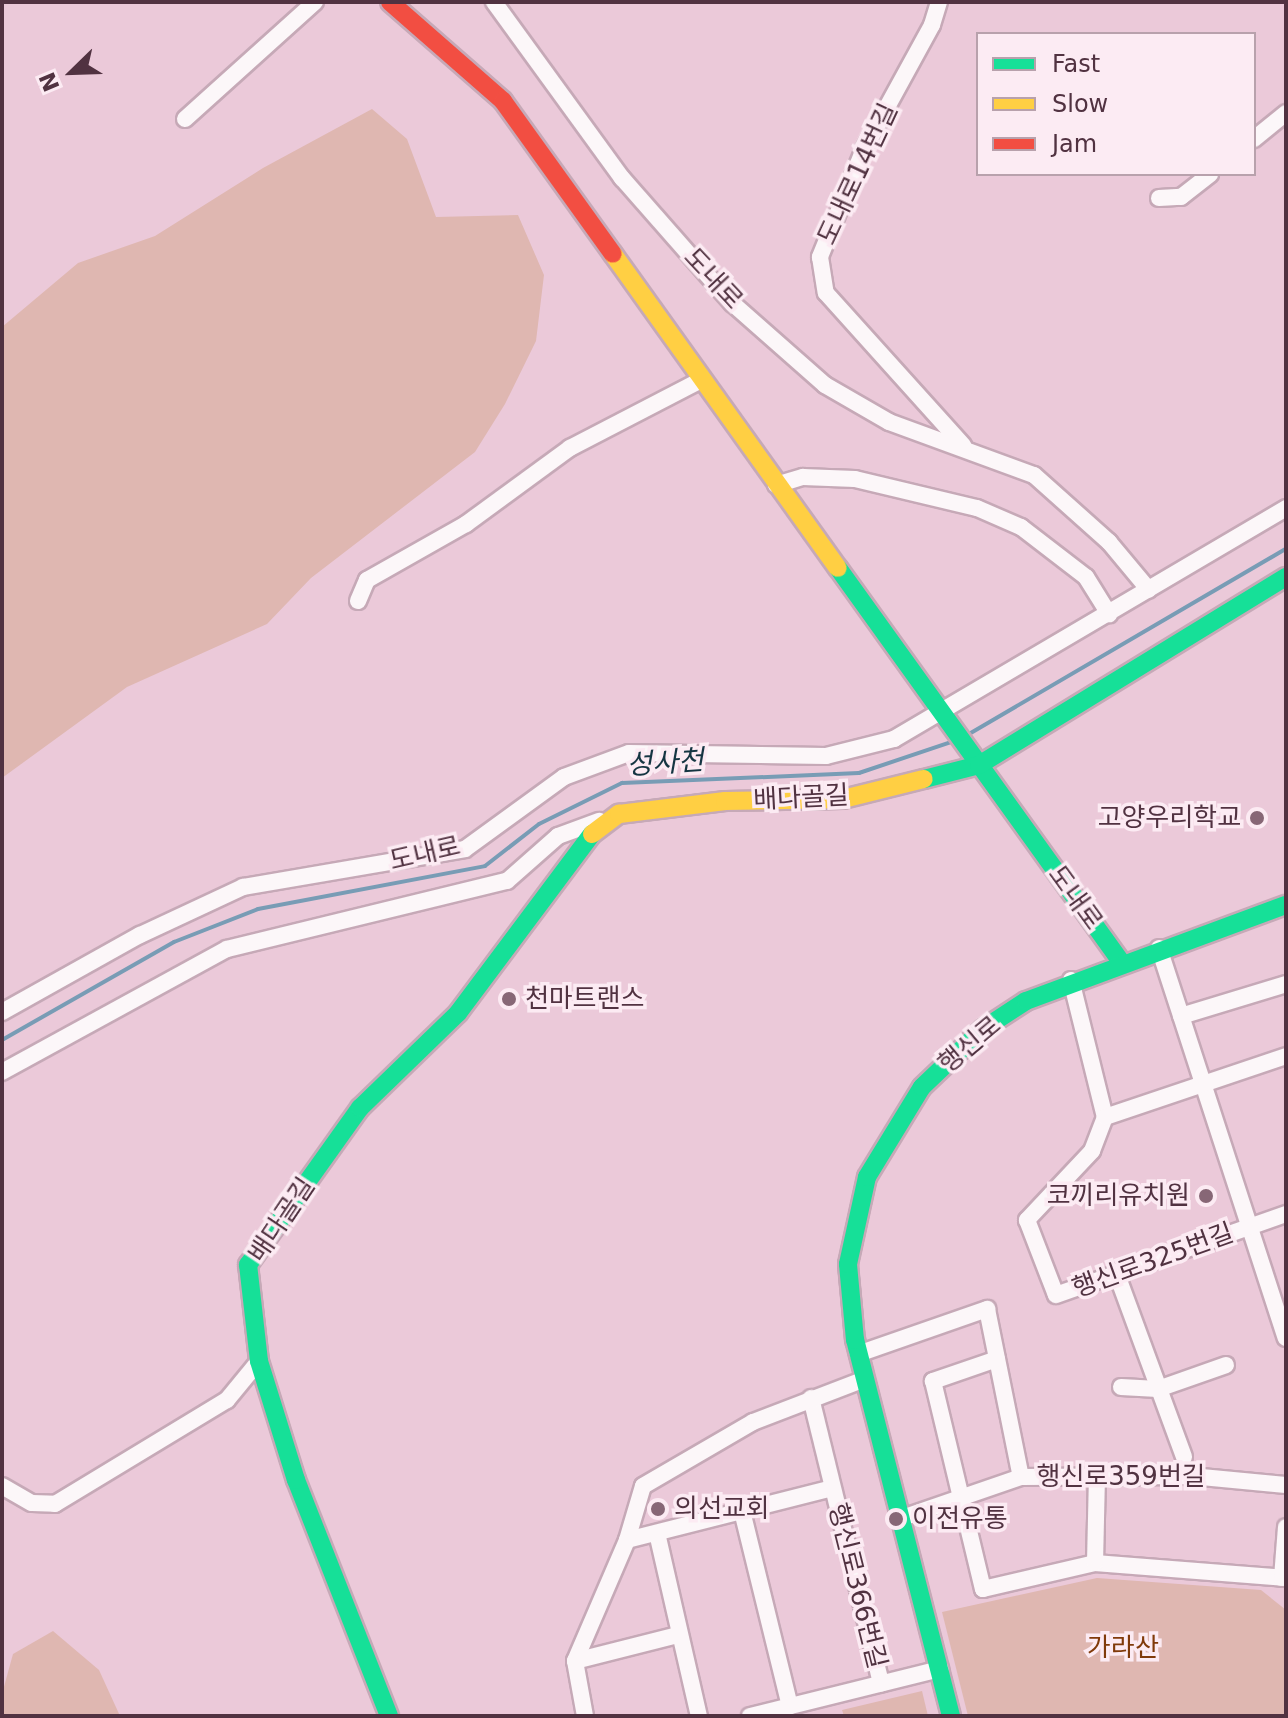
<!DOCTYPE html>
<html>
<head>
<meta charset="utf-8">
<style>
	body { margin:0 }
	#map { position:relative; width:1288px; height:1718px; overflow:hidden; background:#ebc9d9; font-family:"DejaVu Sans","Noto Sans KR",sans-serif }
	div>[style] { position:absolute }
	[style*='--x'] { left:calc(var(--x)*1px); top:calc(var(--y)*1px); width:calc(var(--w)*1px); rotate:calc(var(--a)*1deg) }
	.green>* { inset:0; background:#dfb7b1 }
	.stream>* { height:4px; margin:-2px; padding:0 2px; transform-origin:2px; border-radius:2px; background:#789cb5 }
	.roads { filter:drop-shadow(2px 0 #c6a9b7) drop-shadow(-2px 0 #c6a9b7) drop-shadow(0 2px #c6a9b7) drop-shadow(0 -2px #c6a9b7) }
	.street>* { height:16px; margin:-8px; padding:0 8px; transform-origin:8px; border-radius:8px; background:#fcf7f9 }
	.fast>* { height:18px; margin:-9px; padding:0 9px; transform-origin:9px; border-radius:9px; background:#16e098 }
	.slow>* { height:18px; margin:-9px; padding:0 9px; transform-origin:9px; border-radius:9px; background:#ffcf43 }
	.jam>* { height:18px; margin:-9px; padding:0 9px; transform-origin:9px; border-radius:9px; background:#f24e42 }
	.dots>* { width:22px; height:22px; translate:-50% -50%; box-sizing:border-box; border:4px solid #fcebf3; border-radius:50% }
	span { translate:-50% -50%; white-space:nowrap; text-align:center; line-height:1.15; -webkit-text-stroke:7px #fcebf3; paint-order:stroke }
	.street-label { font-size:26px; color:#513241 }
	.poi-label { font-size:26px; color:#513241 }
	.right { translate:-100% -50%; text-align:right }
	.left { translate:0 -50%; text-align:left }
	.park-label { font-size:26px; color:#803a0a }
	.water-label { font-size:28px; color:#153542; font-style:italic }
	.frame { position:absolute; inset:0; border:4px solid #513241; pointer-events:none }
	.legend { position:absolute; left:976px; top:32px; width:280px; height:144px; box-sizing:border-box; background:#fcebf3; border:2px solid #b8a1ac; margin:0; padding:10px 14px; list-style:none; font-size:24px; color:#513241 }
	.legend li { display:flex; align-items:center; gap:16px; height:40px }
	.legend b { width:40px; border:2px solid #b8a1ac }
	.north { position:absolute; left:32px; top:32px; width:80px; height:80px; -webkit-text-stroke:6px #fcebf3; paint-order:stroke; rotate:247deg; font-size:22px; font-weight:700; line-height:32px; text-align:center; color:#513241 }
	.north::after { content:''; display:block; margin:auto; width:28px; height:36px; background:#513241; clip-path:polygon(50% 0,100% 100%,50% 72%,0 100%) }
</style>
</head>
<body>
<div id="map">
	<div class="green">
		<div style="clip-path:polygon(372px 109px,407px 139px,436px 217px,518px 215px,544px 275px,536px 341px,505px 404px,475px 452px,311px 578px,267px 624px,127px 687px,2px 778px,2px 327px,78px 263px,155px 236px,263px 168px)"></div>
		<div style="clip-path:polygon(1097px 1578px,1261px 1590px,1286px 1610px,1286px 1716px,968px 1716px,942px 1612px)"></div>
		<div style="clip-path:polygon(53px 1631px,99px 1670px,120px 1716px,2px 1716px,2px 1694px,13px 1654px)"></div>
		<div style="clip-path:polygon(922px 1691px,928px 1716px,844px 1716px,842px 1710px)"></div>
	</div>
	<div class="stream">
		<div style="--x:969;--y:734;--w:367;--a:-30.3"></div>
		<div style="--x:2;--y:1040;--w:198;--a:-29.7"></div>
		<div style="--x:174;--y:942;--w:90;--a:-21.4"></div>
		<div style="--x:258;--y:909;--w:231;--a:-10.7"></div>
		<div style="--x:485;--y:866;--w:68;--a:-37.9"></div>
		<div style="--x:539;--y:824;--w:93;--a:-26.3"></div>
		<div style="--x:622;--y:783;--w:237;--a:-2.4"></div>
		<div style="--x:859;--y:773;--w:100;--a:-18.6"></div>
	</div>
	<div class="roads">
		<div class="street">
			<div style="--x:494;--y:2;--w:218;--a:54"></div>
			<div style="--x:622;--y:178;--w:167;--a:48.7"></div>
			<div style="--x:732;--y:303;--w:124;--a:41.4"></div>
			<div style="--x:825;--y:385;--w:74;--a:30"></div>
			<div style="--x:889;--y:422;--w:154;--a:20.1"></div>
			<div style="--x:1034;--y:475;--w:101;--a:41.8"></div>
			<div style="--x:1109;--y:542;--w:62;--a:50.2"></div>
			<div style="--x:939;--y:2;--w:24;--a:107"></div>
			<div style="--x:932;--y:25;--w:141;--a:118.7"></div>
			<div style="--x:864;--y:149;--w:117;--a:112.2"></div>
			<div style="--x:820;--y:257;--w:36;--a:81"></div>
			<div style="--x:826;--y:293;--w:205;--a:48"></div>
			<div style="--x:185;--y:119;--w:175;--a:-42"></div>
			<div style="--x:1254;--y:139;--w:41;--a:-39.1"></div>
			<div style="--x:1159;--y:198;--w:22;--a:-3"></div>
			<div style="--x:1181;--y:197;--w:37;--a:-38"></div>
			<div style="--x:776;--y:485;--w:28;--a:-17"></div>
			<div style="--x:803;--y:477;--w:52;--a:2.2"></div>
			<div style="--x:855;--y:479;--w:125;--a:13.4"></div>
			<div style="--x:977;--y:508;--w:48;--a:23.4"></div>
			<div style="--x:1021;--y:527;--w:82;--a:37.6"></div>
			<div style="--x:1086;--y:577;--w:44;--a:58.1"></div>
			<div style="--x:358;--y:601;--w:23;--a:-67"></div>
			<div style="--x:367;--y:580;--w:114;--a:-29.5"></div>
			<div style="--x:466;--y:524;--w:129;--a:-36.2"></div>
			<div style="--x:570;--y:448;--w:148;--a:-27.4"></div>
			<div style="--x:1159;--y:948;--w:410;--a:72"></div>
			<div style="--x:1071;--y:980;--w:141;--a:76.1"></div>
			<div style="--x:1105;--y:1117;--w:36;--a:111"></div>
			<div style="--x:1092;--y:1151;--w:95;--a:133.3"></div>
			<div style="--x:1027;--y:1220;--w:80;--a:68.9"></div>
			<div style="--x:1056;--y:1295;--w:244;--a:-19.4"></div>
			<div style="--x:2;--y:1012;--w:158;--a:-29.2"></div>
			<div style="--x:140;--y:935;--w:114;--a:-25"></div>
			<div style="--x:243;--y:887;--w:225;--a:-9.7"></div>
			<div style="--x:465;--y:849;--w:122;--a:-36"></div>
			<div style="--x:564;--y:777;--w:69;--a:-20.3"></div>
			<div style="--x:629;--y:753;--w:197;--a:0.9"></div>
			<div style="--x:826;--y:756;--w:70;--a:-14"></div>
			<div style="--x:894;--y:739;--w:455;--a:-30.5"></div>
			<div style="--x:1181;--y:1016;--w:110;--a:-16.9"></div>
			<div style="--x:2;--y:1072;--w:256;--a:-28.7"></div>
			<div style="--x:227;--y:949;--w:288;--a:-13.7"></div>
			<div style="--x:507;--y:881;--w:68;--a:-41.4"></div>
			<div style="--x:558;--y:836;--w:44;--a:-20.1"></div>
			<div style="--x:1105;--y:1117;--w:191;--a:-18.6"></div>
			<div style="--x:1116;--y:1272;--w:197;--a:69.8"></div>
			<div style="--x:858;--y:1354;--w:137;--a:-19.2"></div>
			<div style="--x:987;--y:1309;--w:171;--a:78.6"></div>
			<div style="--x:997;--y:1359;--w:68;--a:161"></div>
			<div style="--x:933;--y:1381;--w:214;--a:76.5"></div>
			<div style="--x:983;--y:1589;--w:115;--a:-13.1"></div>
			<div style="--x:1095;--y:1563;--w:192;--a:4.5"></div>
			<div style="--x:1121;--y:1387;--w:37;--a:3"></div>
			<div style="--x:1158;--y:1389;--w:72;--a:-19.4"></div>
			<div style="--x:811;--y:1398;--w:294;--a:76.2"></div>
			<div style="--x:2;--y:1486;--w:34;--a:30"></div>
			<div style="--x:32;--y:1503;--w:23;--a:2"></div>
			<div style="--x:55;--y:1504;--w:201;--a:-31.2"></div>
			<div style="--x:227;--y:1400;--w:50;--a:-50.6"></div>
			<div style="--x:742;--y:1511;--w:201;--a:76.2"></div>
			<div style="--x:899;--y:1519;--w:129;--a:-19"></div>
			<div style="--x:1021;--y:1477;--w:170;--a:-0.3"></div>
			<div style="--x:1191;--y:1476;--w:95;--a:5.4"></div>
			<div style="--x:657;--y:1533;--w:188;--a:77.1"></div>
			<div style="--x:627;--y:1540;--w:211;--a:-14.2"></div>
			<div style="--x:1095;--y:1563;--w:87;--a:-88.7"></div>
			<div style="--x:1282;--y:1578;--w:51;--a:-85.5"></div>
			<div style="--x:575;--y:1661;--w:106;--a:-14.2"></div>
			<div style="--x:585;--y:1716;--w:56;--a:-100.3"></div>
			<div style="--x:575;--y:1661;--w:132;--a:-66.7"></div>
			<div style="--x:627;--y:1540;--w:56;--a:-73.5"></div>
			<div style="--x:643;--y:1486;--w:127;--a:-30.2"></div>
			<div style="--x:753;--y:1422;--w:120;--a:-21"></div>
			<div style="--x:750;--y:1716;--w:196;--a:-13.9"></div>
		</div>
		<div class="fast">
			<div style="--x:838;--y:568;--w:485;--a:54.3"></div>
			<div style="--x:924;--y:779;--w:57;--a:-14.3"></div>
			<div style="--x:979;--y:765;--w:360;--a:-31.5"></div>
			<div style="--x:389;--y:1716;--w:254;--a:-111.5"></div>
			<div style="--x:296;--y:1480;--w:125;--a:-107.3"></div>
			<div style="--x:259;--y:1361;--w:97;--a:-96.5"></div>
			<div style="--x:248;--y:1265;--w:193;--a:-54.5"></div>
			<div style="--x:360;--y:1108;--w:136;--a:-44.1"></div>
			<div style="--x:458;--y:1013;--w:224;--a:-53.2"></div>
			<div style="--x:951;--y:1716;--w:388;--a:-104.3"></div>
			<div style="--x:855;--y:1340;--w:76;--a:-95.3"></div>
			<div style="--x:848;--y:1264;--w:89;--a:-77.7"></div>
			<div style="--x:867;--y:1177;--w:105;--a:-58.6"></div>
			<div style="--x:922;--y:1087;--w:84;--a:-43.6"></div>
			<div style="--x:983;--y:1029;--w:51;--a:-33.1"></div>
			<div style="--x:1026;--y:1001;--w:277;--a:-20.3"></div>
		</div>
		<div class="slow">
			<div style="--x:613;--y:254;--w:386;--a:54.4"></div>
			<div style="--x:592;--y:834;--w:34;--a:-37"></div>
			<div style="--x:619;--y:814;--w:107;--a:-7"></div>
			<div style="--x:725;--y:801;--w:118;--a:-1"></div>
			<div style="--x:843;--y:799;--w:83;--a:-13.9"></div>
		</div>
		<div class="jam">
			<div style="--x:390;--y:2;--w:150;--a:41.2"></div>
			<div style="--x:503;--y:101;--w:188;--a:54.3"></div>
		</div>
	</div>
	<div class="dots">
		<div style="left:1257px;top:818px;background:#876776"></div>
		<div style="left:509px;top:999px;background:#876776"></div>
		<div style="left:1206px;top:1196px;background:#876776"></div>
		<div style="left:658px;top:1509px;background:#876776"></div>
		<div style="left:896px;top:1519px;background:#876776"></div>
	</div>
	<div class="street-label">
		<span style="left:858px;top:174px;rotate:-65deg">도내로14번길</span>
		<span style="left:713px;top:279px;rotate:47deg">도내로</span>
		<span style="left:801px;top:798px;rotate:-3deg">배다골길</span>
		<span style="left:425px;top:854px;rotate:-13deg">도내로</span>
		<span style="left:1075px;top:898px;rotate:54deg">도내로</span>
		<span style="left:970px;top:1045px;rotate:-40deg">행신로</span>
		<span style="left:282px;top:1220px;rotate:-56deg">배다골길</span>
		<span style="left:1153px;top:1261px;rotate:-20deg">행신로325번길</span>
		<span style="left:1121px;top:1477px">행신로359번길</span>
		<span style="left:857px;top:1586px;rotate:76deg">행신로366번길</span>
	</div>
	<div class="poi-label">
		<span class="right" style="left:1241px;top:818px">고양우리학교</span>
		<span class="left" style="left:525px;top:999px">천마트랜스</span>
		<span class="right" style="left:1190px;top:1196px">코끼리유치원</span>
		<span class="left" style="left:674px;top:1509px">의선교회</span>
		<span class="left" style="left:912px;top:1519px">이전유통</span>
	</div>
	<div class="park-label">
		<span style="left:1123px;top:1648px">가라산</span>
	</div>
	<div class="water-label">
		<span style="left:665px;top:763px;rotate:-4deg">성사천</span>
	</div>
	<div class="frame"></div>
	<ul class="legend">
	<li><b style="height:10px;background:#16e098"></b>Fast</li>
	<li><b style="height:10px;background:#ffcf43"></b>Slow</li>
	<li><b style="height:10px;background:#f24e42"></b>Jam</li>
	</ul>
	<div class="north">N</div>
</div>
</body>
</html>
